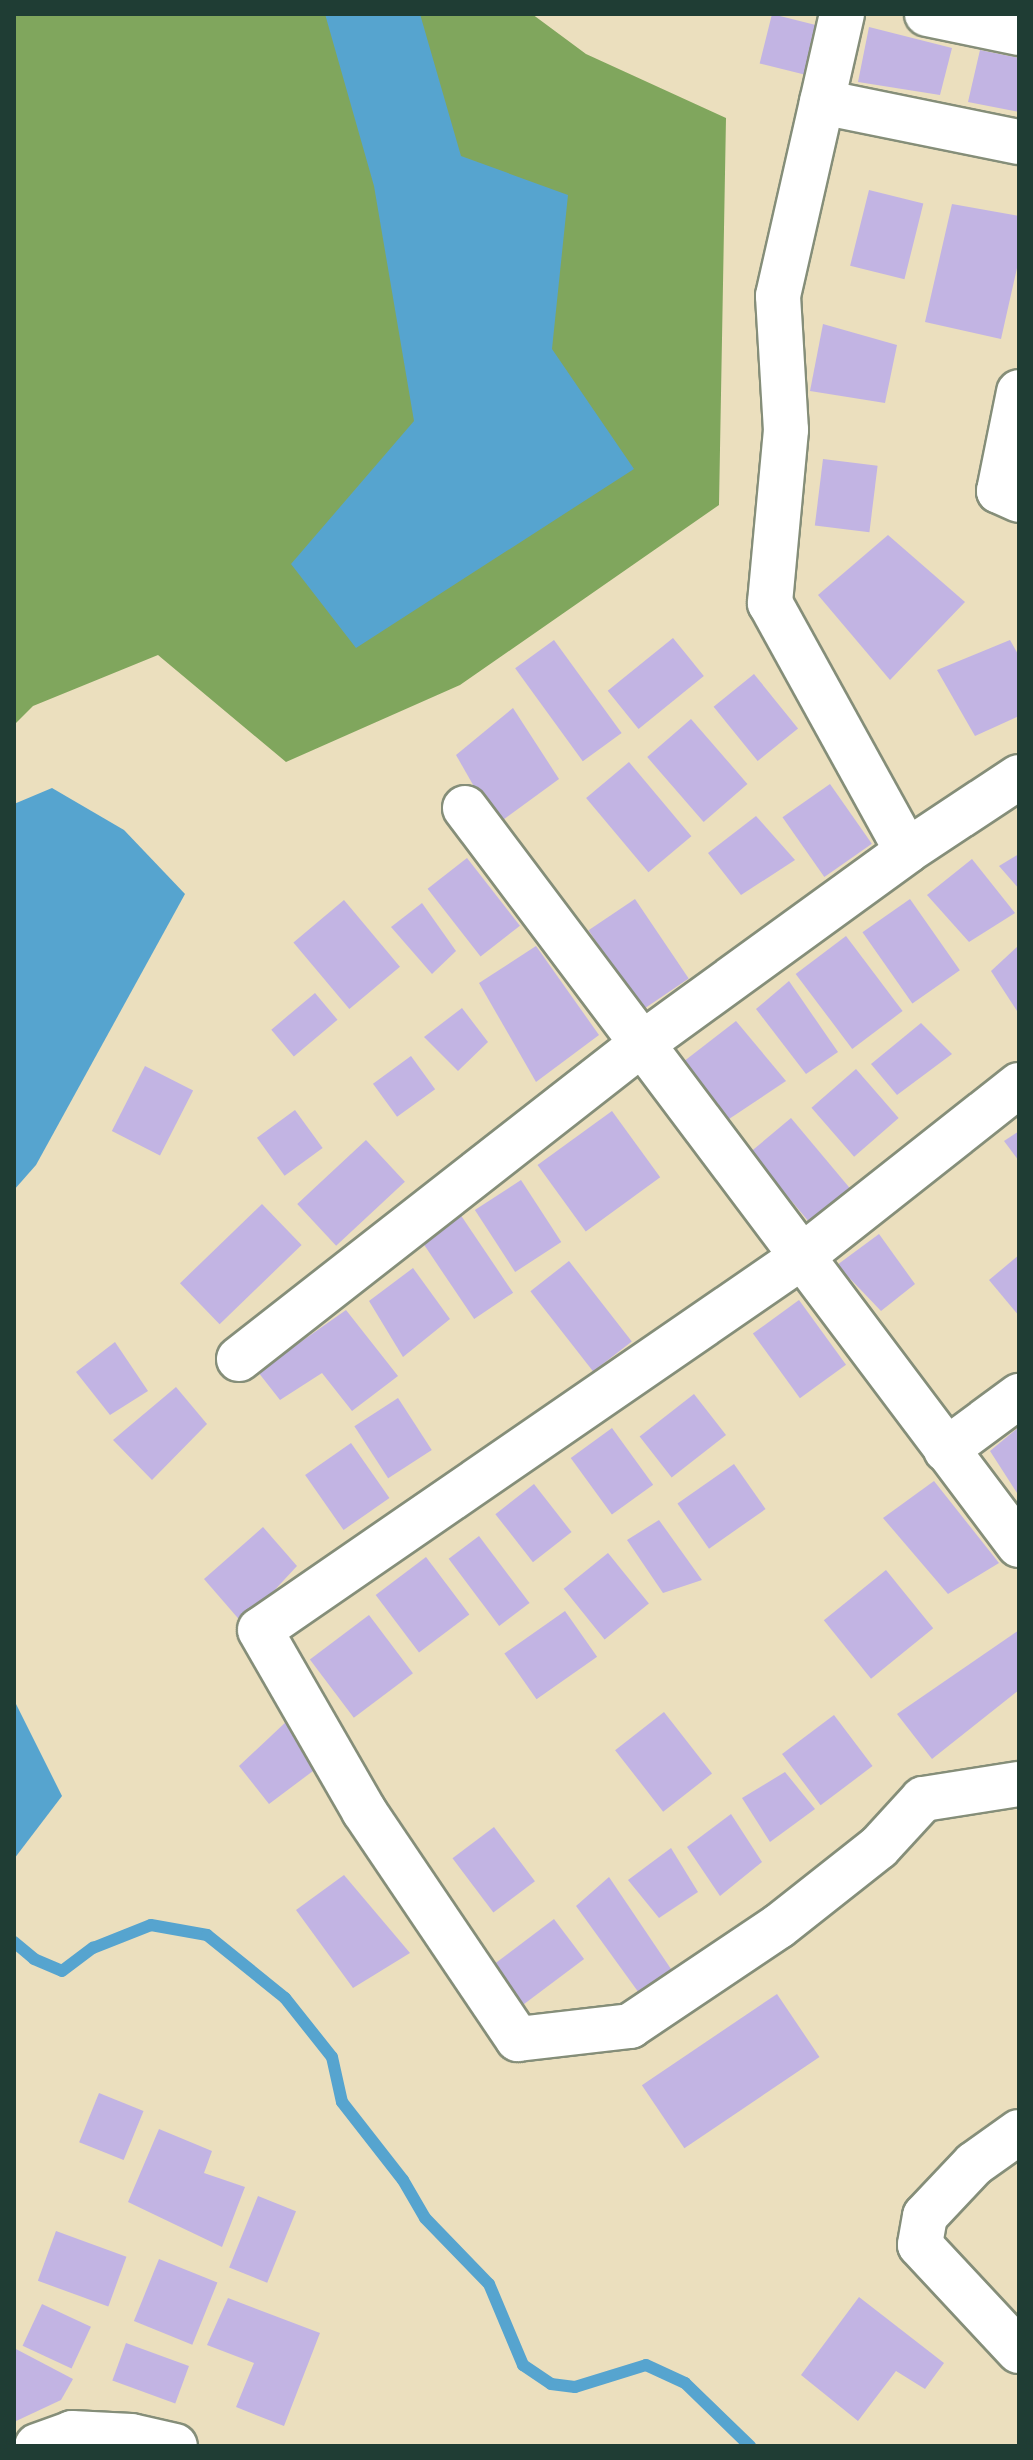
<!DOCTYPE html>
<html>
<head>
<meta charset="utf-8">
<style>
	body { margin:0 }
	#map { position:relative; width:1033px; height:2460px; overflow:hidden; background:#ebdfbe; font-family:"Libre Caslon Text",serif }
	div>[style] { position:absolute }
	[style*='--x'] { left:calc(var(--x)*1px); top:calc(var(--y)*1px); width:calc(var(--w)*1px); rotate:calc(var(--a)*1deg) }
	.forest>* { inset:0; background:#80a65d }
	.water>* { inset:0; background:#56a4cf }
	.stream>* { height:12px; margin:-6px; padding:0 6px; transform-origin:6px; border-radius:6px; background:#56a4cf }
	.building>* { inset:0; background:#c2b4e3; transform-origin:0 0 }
	.roads { filter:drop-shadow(2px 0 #858e79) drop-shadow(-2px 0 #858e79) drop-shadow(0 2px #858e79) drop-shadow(0 -2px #858e79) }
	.minor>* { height:44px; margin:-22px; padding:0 22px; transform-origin:22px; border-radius:22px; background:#fff }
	span { translate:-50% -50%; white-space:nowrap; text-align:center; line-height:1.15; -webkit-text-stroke:6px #fff; paint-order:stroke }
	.frame { position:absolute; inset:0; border:16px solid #1f3d34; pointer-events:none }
</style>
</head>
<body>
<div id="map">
	<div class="forest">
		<div style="clip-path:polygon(14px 14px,532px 14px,586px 54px,726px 118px,719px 505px,460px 685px,286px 762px,158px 655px,33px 706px,14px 725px)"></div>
	</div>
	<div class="water">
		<div style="clip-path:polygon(325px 14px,420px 14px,461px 156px,568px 195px,552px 349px,634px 469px,356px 648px,291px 564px,414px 421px,374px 186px)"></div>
		<div style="clip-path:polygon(52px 788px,124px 830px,185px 894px,36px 1165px,14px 1190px,14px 804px)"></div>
		<div style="clip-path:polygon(14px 1700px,62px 1796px,14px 1859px)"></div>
	</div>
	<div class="stream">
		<div style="--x:14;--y:1942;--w:26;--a:40"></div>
		<div style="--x:34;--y:1959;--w:30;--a:23"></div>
		<div style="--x:62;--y:1971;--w:39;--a:-37"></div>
		<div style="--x:93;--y:1948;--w:62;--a:-21.6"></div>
		<div style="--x:151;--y:1925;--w:57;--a:10.1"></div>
		<div style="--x:207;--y:1935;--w:100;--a:38.9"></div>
		<div style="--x:285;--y:1998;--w:75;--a:51.5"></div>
		<div style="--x:332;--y:2057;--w:46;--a:77.5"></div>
		<div style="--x:342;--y:2102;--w:99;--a:52"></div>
		<div style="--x:403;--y:2180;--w:44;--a:59.9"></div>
		<div style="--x:425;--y:2218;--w:92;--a:45.9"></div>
		<div style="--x:489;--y:2284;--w:88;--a:67.2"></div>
		<div style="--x:523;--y:2365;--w:34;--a:34"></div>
		<div style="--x:551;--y:2384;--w:24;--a:7"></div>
		<div style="--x:575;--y:2387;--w:74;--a:-17.2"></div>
		<div style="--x:646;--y:2365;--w:43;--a:24.8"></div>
		<div style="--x:685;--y:2383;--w:91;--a:44.1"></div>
	</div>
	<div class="building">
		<div style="left:772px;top:14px;width:46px;height:51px;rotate:14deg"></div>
		<div style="clip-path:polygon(869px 27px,952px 48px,940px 95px,858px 82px)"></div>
		<div style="clip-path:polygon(980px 50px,1019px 58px,1019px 112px,968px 102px)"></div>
		<div style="left:869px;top:190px;width:56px;height:78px;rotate:14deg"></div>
		<div style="clip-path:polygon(952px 204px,1019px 216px,1019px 259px,1001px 339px,925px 322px)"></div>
		<div style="clip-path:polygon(823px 324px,897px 345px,885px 403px,810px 391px)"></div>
		<div style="left:823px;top:459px;width:55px;height:67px;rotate:7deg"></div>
		<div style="clip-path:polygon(888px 535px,965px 602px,890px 680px,818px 595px)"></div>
		<div style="left:673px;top:638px;width:49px;height:84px;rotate:51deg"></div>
		<div style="left:554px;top:640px;width:115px;height:48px;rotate:54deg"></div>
		<div style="clip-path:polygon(1010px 640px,1019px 656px,1019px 716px,975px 736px,937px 670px)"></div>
		<div style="left:754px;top:674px;width:70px;height:52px;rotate:51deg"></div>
		<div style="clip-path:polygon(513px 708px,559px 779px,496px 825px,456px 755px)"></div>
		<div style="left:691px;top:719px;width:86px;height:58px;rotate:49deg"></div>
		<div style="left:629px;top:762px;width:97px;height:56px;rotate:50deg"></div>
		<div style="left:830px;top:784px;width:73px;height:58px;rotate:55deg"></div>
		<div style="clip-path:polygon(756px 816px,795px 860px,741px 895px,708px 853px)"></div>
		<div style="clip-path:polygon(1019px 854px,1019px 889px,999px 866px)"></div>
		<div style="left:467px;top:858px;width:86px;height:50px;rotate:52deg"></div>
		<div style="clip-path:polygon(972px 859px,1015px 913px,969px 942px,927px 895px)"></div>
		<div style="left:635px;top:899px;width:96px;height:56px;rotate:56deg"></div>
		<div style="left:910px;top:899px;width:87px;height:58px;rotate:55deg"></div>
		<div style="left:344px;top:900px;width:87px;height:66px;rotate:50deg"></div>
		<div style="clip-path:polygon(422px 903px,456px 951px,432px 974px,391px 927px)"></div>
		<div style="left:846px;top:936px;width:94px;height:63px;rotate:53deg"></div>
		<div style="clip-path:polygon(1019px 945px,1019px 1014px,991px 971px)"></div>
		<div style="clip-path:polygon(536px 946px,599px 1035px,536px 1082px,479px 983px)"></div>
		<div style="clip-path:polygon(789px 981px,838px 1052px,806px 1074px,756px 1009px)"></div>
		<div style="left:315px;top:993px;width:35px;height:57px;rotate:50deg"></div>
		<div style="clip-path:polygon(462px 1008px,488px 1042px,458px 1071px,424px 1037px)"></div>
		<div style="clip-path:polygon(736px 1021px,786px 1081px,723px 1123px,683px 1062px)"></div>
		<div style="clip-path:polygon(921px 1023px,952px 1054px,897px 1095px,871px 1064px)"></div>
		<div style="left:411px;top:1056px;width:41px;height:47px;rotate:54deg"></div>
		<div style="left:145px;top:1066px;width:54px;height:73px;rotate:27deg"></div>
		<div style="left:856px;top:1069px;width:65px;height:59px;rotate:49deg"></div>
		<div style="left:295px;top:1110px;width:47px;height:47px;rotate:54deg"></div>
		<div style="left:612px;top:1111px;width:82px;height:92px;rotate:54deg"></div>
		<div style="left:791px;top:1118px;width:92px;height:53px;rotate:50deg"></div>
		<div style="clip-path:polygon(1019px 1131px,1019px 1161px,1004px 1141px)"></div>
		<div style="left:366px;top:1140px;width:57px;height:94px;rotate:47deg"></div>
		<div style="left:521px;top:1180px;width:74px;height:55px;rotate:57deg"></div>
		<div style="left:262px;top:1204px;width:57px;height:114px;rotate:46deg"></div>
		<div style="left:460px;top:1214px;width:95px;height:47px;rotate:56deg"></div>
		<div style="clip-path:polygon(879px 1234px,915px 1284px,881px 1311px,837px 1265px)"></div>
		<div style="clip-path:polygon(1019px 1255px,1019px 1316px,989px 1280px)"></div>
		<div style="left:569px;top:1261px;width:102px;height:49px;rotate:52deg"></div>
		<div style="clip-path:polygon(413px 1268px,450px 1319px,403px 1357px,369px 1301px)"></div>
		<div style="left:799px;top:1300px;width:80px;height:57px;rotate:54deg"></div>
		<div style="clip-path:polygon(346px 1310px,398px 1376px,352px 1411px,322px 1373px,280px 1400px,258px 1372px)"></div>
		<div style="clip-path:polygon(115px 1342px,148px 1391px,110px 1415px,76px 1372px)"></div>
		<div style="clip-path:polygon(176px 1387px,207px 1424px,152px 1480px,113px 1440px)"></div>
		<div style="left:694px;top:1394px;width:52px;height:69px;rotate:52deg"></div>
		<div style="left:398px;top:1398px;width:62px;height:52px;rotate:57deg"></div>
		<div style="clip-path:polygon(1019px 1427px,1019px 1496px,990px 1451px)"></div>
		<div style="left:612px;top:1428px;width:70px;height:51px;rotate:54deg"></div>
		<div style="left:351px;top:1443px;width:67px;height:56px;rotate:55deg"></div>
		<div style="left:734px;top:1464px;width:55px;height:69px;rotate:55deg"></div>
		<div style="clip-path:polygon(934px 1481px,999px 1563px,948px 1594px,883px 1518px)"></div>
		<div style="left:534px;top:1484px;width:61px;height:49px;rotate:52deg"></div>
		<div style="clip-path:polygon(659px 1520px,702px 1580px,663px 1593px,627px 1540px)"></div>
		<div style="clip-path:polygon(263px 1527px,297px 1566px,243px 1624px,204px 1579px)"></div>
		<div style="left:479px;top:1536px;width:84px;height:38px;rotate:53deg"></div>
		<div style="left:608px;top:1553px;width:65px;height:57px;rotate:51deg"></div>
		<div style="left:426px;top:1557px;width:72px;height:63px;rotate:53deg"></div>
		<div style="left:886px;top:1570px;width:75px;height:80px;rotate:51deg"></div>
		<div style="left:565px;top:1611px;width:56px;height:74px;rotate:55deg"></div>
		<div style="left:369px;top:1615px;width:73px;height:74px;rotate:53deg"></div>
		<div style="clip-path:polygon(1019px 1630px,1019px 1690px,932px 1759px,897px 1714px)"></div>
		<div style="left:664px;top:1712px;width:78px;height:62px;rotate:52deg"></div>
		<div style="left:834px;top:1715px;width:64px;height:65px;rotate:53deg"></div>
		<div style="clip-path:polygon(288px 1720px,321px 1765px,269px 1804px,239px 1766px)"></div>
		<div style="clip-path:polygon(785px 1772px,815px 1809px,770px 1842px,742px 1798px)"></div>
		<div style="clip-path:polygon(731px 1814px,762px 1862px,720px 1896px,687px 1847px)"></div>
		<div style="left:494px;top:1827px;width:68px;height:52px;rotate:53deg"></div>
		<div style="clip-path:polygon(671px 1848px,698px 1892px,659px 1918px,628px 1880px)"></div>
		<div style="clip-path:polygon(344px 1875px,410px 1953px,353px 1988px,296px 1910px)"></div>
		<div style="clip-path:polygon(609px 1877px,673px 1972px,639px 1993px,576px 1906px)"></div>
		<div style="left:554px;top:1919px;width:50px;height:78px;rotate:53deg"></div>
		<div style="left:777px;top:1994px;width:76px;height:163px;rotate:56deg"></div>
		<div style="left:99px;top:2093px;width:48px;height:53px;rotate:22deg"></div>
		<div style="clip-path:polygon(159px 2129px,212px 2151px,204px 2173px,245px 2187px,222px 2247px,128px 2202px)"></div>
		<div style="left:258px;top:2196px;width:41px;height:77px;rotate:22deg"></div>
		<div style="left:56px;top:2231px;width:75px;height:53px;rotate:20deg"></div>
		<div style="left:159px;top:2259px;width:63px;height:67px;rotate:22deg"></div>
		<div style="clip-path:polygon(859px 2297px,944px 2363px,925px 2389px,896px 2371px,858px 2421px,801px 2375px)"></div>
		<div style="clip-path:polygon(228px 2298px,320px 2333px,284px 2426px,236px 2407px,254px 2363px,207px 2345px)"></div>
		<div style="left:42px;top:2304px;width:54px;height:46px;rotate:25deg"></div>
		<div style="left:126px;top:2343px;width:67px;height:40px;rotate:20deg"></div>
		<div style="clip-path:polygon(14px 2348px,73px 2379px,61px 2400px,14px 2422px)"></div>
	</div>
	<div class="roads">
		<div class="minor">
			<div style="--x:842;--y:14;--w:289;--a:102.8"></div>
			<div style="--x:778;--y:296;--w:134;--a:86.6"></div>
			<div style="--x:786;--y:430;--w:174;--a:95.3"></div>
			<div style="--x:770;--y:603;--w:283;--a:61.1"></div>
			<div style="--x:927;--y:14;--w:94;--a:11.7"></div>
			<div style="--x:822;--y:102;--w:201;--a:11.5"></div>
			<div style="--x:1019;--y:392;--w:101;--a:101.4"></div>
			<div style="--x:999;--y:491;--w:22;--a:24"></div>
			<div style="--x:465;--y:808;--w:922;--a:53.07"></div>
			<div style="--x:1019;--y:1085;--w:280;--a:141.7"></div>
			<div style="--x:799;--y:1259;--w:654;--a:145.46"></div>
			<div style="--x:260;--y:1630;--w:209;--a:60.1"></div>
			<div style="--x:364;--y:1811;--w:275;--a:56"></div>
			<div style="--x:518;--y:2039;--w:113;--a:-6.6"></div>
			<div style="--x:630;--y:2026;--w:179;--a:-33.9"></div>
			<div style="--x:779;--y:1926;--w:127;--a:-38.3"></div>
			<div style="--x:879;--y:1847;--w:65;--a:-47.5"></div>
			<div style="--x:923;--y:1799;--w:97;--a:-8.9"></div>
			<div style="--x:239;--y:1359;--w:508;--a:-38.04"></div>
			<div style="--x:639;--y:1046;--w:331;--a:-36"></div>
			<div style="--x:907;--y:851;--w:134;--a:-33.5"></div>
			<div style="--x:946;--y:1450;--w:91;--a:-36.5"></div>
			<div style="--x:1019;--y:2132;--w:55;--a:144.6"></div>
			<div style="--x:974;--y:2164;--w:71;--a:133.3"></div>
			<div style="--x:925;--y:2216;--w:29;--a:100"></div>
			<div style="--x:920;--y:2245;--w:145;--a:47"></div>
			<div style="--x:37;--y:2446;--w:37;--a:-20"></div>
			<div style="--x:72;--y:2433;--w:59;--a:2.9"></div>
			<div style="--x:131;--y:2436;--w:45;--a:12.8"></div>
		</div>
	</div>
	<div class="frame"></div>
</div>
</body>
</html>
